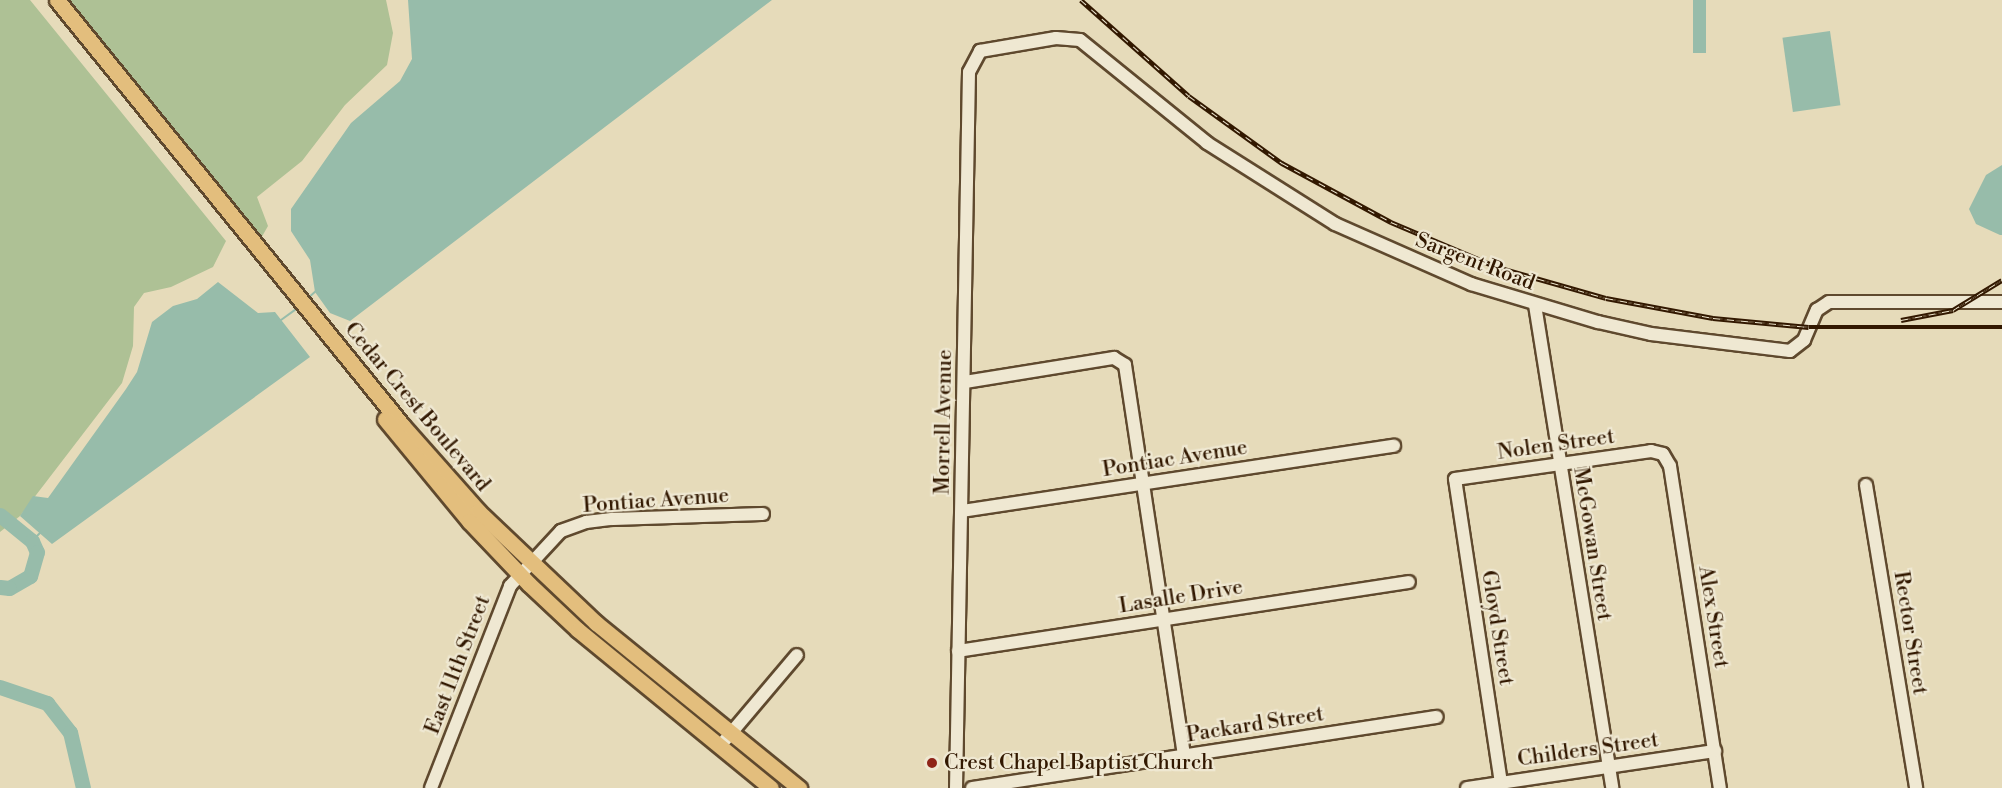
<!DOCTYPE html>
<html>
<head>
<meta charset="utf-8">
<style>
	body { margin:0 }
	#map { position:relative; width:2002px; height:788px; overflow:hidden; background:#e6dbba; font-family:"Libre Bodoni",serif }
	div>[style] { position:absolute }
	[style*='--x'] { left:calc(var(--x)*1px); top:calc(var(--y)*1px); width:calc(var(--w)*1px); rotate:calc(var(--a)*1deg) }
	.green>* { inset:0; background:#aec195 }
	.water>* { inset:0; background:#97bcaa; transform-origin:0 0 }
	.stream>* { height:2px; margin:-1px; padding:0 1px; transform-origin:1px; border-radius:1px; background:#97bcaa }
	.river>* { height:15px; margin:-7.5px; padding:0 7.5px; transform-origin:7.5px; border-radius:7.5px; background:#97bcaa }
	.roads { filter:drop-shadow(2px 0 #5f492e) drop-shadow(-2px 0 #5f492e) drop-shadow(0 2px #5f492e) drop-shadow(0 -2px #5f492e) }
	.minor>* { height:12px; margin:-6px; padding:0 6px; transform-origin:6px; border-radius:6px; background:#efe8d2 }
	.major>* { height:15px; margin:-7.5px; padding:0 7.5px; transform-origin:7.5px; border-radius:7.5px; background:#e3be7d }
	.rail>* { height:4.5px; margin-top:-2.25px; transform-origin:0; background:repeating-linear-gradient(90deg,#efe8d2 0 7px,#321800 0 14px); box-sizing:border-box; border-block:2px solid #321800 }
	.dots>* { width:16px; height:16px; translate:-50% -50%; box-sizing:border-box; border:3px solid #efe8d2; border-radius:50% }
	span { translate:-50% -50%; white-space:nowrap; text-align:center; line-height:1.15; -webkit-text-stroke:4.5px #efe8d2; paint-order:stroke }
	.street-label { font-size:21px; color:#321800 }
	.poi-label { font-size:21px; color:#321800 }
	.left { translate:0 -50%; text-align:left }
</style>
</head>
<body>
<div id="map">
	<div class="green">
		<div style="clip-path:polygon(0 0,30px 0,226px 241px,213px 267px,171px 287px,144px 293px,134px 307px,133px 346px,122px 383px,20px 516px,0 532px)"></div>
		<div style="clip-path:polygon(65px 0,386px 0,393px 33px,387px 65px,345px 105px,302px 161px,257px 197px,268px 226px,260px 240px)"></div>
	</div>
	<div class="water">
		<div style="clip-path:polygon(408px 0,772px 0,350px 321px,330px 313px,315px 292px,310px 260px,291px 231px,291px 209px,351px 123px,400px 81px,412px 59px)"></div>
		<div style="left:1693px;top:0;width:13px;height:53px"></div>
		<div style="left:1830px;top:31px;width:75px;height:48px;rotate:82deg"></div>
		<div style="clip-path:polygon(2002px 165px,2002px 235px,2000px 235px,1976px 224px,1969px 209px,1986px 175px)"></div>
		<div style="clip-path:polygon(218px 282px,258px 313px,275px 312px,310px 357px,52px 544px,20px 516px,33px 496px,48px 498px,126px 389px,137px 372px,152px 322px,173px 306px,197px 299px)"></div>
	</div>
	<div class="stream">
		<div style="--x:307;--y:299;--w:12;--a:-42"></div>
		<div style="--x:281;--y:320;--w:19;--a:-36"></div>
		<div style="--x:32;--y:541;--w:13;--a:-45"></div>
	</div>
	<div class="river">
		<div style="--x:0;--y:515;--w:41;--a:39.1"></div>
		<div style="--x:32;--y:541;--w:12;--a:66"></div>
		<div style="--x:37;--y:552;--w:25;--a:106"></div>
		<div style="--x:30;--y:576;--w:24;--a:150"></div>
		<div style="--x:9;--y:588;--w:9;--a:-174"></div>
		<div style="--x:0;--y:687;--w:50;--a:18.8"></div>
		<div style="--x:47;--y:703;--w:37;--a:52"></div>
		<div style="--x:70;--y:732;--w:57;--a:76.9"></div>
	</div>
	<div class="roads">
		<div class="minor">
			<div style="--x:1535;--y:305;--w:489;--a:80.9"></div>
			<div style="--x:965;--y:382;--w:151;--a:-9.2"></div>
			<div style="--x:1114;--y:358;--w:13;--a:32"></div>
			<div style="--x:1125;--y:365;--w:394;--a:81.4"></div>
			<div style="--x:1866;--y:485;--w:307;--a:80.6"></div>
			<div style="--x:962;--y:511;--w:437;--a:-8.6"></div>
			<div style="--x:958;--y:651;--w:456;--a:-8.7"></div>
			<div style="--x:720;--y:746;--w:119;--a:-49.8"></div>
			<div style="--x:1501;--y:783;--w:307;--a:-98.6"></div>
			<div style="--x:1455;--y:479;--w:198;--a:-8.1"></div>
			<div style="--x:1651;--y:451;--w:12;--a:14"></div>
			<div style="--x:1663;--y:454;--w:14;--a:60"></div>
			<div style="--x:1670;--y:466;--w:326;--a:81.2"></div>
			<div style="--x:431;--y:788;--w:217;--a:-68.6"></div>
			<div style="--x:510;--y:586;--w:75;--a:-47.2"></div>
			<div style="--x:561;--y:531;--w:27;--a:-20"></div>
			<div style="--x:586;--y:522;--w:26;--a:-7"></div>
			<div style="--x:612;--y:519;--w:151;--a:-1.9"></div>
			<div style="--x:956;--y:788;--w:716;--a:-88.96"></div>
			<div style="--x:969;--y:72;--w:24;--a:-62"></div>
			<div style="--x:980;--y:51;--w:77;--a:-9.7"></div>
			<div style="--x:1056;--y:38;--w:24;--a:5"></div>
			<div style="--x:1080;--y:40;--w:164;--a:39"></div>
			<div style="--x:1207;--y:143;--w:151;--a:32.3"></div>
			<div style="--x:1335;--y:224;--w:149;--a:23.8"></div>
			<div style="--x:1471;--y:284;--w:133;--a:16.7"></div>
			<div style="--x:1598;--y:322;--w:54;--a:12.8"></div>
			<div style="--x:1651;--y:334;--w:140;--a:7"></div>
			<div style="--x:1790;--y:351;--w:18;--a:-38"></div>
			<div style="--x:1804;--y:340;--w:33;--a:-67"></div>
			<div style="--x:1817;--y:310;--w:14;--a:-34"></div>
			<div style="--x:1829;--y:302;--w:173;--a:0"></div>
			<div style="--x:972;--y:788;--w:470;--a:-8.7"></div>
			<div style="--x:1467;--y:788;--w:251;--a:-8.5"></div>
		</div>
		<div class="major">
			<div style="--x:57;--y:0;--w:547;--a:50.93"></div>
			<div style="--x:402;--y:425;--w:115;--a:48.5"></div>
			<div style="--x:478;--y:511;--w:163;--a:43.5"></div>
			<div style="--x:596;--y:623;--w:262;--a:39.1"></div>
			<div style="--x:385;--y:419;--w:132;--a:50.5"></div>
			<div style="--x:469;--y:521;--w:87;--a:46.4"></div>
			<div style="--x:529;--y:584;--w:67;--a:43.2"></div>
			<div style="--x:578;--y:630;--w:249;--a:39.3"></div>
		</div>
	</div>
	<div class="rail">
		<div style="--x:1081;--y:0;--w:144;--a:41.6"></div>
		<div style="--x:1189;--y:96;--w:115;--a:35.8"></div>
		<div style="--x:1282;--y:163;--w:124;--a:28.4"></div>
		<div style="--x:1391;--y:222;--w:115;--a:23"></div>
		<div style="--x:1497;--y:267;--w:113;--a:15.9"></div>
		<div style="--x:1606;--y:298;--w:109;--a:10.6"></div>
		<div style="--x:1713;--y:318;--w:96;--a:5.4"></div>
		<div style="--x:1809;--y:327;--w:193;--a:0"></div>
		<div style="--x:1901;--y:320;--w:53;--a:-10.9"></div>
		<div style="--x:1953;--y:310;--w:57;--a:-31.5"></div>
	</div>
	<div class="dots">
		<div style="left:932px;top:763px;background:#8f2418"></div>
	</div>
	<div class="street-label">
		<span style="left:1475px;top:262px;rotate:21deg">Sargent Road</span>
		<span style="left:417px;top:407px;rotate:50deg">Cedar Crest Boulevard</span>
		<span style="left:944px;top:422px;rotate:-89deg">Morrell Avenue</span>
		<span style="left:1556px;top:445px;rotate:-8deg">Nolen Street</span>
		<span style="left:1175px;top:459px;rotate:-9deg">Pontiac Avenue</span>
		<span style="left:656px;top:501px;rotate:-4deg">Pontiac Avenue</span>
		<span style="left:1592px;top:544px;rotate:81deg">McGowan Street</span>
		<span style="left:1181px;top:597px;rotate:-9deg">Lasalle Drive</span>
		<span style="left:1713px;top:617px;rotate:81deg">Alex Street</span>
		<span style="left:1497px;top:628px;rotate:81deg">Gloyd Street</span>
		<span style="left:1910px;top:633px;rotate:81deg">Rector Street</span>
		<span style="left:458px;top:665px;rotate:-69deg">East 11th Street</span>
		<span style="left:1255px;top:725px;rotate:-9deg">Packard Street</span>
		<span style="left:1588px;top:750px;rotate:-8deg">Childers Street</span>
	</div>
	<div class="poi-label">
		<span class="left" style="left:944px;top:763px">Crest Chapel Baptist Church</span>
	</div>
</div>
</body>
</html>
